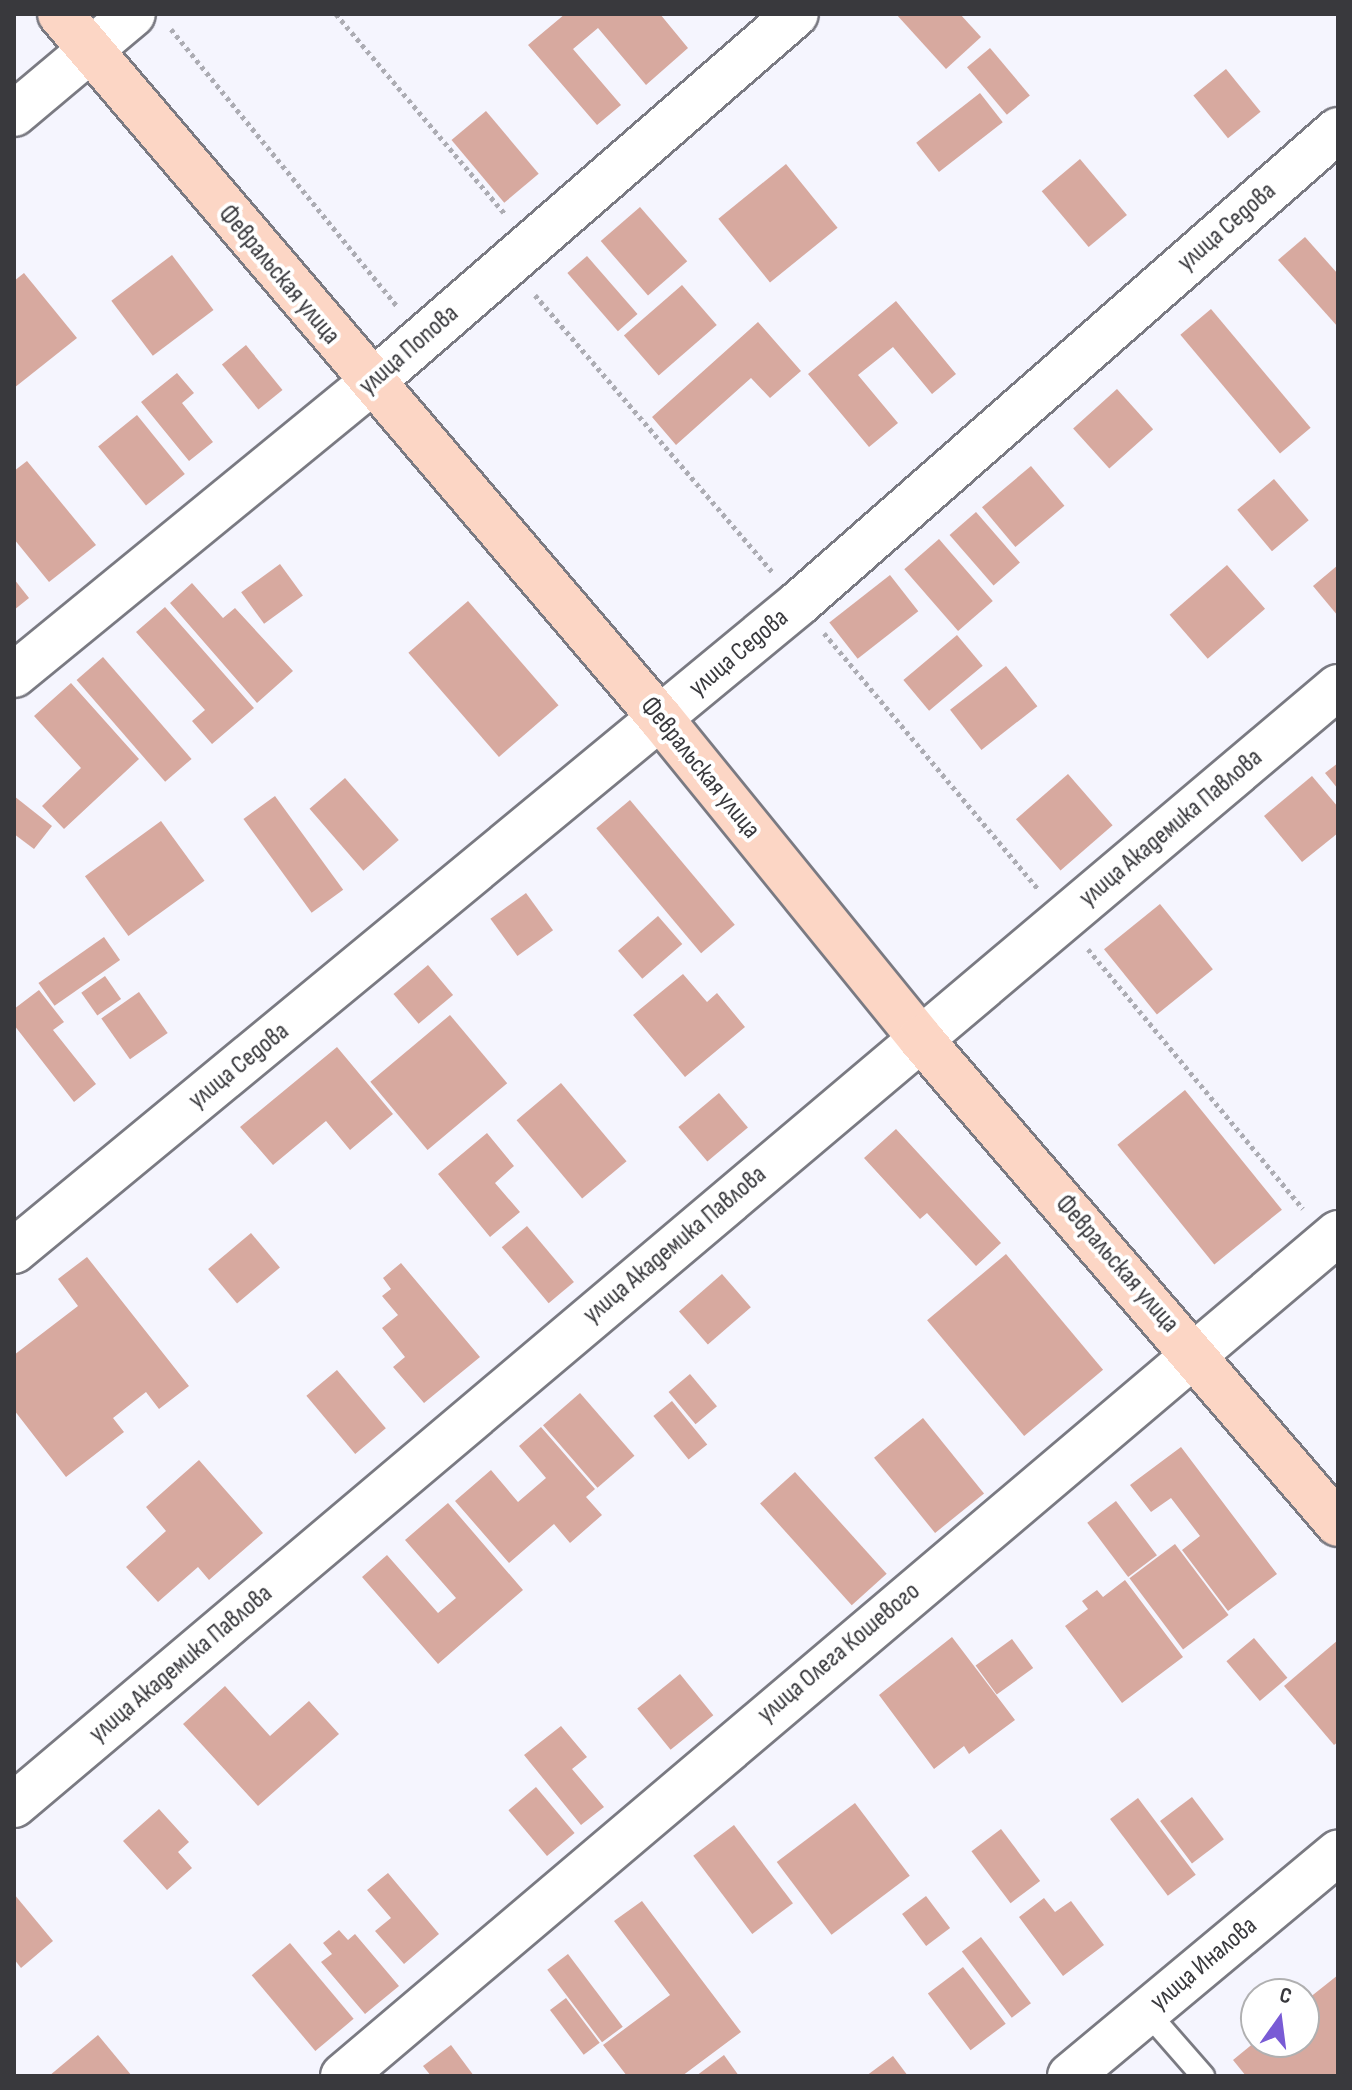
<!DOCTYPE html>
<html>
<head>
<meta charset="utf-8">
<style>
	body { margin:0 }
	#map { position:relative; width:1352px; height:2090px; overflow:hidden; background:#f5f5fe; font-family:"Sofia Sans Condensed",sans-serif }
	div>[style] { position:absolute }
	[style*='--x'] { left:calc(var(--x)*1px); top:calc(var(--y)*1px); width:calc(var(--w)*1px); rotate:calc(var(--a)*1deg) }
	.building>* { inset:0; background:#d7a99f; transform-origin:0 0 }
	.path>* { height:5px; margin-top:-2.5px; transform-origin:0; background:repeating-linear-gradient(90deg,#acacb3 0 4px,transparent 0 8px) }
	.roads { filter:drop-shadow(2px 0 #7a7a82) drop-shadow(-2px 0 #7a7a82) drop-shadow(0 2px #7a7a82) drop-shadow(0 -2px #7a7a82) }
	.lane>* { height:22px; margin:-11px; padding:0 11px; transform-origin:11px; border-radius:11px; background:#fff }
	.street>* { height:44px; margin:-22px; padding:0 22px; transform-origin:22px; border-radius:22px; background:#fff }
	.secondary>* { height:44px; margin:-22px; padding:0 22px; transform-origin:22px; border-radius:22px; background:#fcd6c5 }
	span { translate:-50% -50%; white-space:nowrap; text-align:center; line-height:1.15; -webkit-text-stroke:8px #fff; paint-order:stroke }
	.street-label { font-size:26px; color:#39393d }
	.frame { position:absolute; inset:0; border:16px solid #39393d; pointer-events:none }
	.north { position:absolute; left:1240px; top:1978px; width:80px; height:80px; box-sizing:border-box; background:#fff; border:2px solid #b0b0b1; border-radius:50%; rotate:14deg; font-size:22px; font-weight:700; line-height:32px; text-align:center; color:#39393d }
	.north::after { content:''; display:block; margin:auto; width:28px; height:36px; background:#795bd5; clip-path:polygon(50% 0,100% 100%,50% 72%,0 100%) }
</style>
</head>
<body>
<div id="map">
	<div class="building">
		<div style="clip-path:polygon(565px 14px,660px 14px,688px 48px,646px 85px,598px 28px,573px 49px,621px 105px,597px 125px,528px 45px)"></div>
		<div style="clip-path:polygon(896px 14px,960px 14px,981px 37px,946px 69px)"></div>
		<div style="left:990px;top:48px;width:62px;height:30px;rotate:50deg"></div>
		<div style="left:1226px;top:69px;width:55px;height:42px;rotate:51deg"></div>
		<div style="left:980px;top:93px;width:37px;height:81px;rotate:52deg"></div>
		<div style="left:486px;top:111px;width:82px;height:45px;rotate:50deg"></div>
		<div style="left:1080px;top:159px;width:73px;height:50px;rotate:50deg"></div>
		<div style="left:786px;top:164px;width:82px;height:87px;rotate:51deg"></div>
		<div style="left:640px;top:207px;width:72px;height:52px;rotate:49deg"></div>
		<div style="clip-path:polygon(1305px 237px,1338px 274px,1338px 327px,1278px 260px)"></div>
		<div style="left:172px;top:255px;width:69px;height:76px;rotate:53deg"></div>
		<div style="left:587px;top:256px;width:77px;height:26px;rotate:49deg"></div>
		<div style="clip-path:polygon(24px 273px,77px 338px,14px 388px,14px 281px)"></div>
		<div style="left:682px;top:285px;width:53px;height:77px;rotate:49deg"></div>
		<div style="clip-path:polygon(896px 301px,956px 374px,932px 394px,893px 347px,858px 375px,898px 423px,869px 447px,808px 374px)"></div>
		<div style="left:1211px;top:309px;width:155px;height:40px;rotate:50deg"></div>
		<div style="clip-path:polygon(758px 322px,801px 371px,770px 398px,751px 378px,676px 445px,652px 417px)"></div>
		<div style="left:246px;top:345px;width:58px;height:31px;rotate:51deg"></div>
		<div style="clip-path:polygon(177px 373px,194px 393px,182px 403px,213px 442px,189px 461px,141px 402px)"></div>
		<div style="left:1117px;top:389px;width:54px;height:59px;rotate:48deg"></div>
		<div style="left:137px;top:415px;width:76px;height:50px;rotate:51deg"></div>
		<div style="clip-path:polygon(27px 461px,96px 545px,49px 582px,14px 539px,14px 471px)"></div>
		<div style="left:1031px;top:466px;width:52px;height:64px;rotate:50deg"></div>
		<div style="left:1274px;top:479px;width:54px;height:48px;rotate:50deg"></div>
		<div style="left:976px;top:512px;width:67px;height:35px;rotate:49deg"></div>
		<div style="left:939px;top:539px;width:82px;height:46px;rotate:49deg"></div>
		<div style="left:280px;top:564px;width:39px;height:48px;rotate:54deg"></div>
		<div style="left:1227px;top:565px;width:58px;height:76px;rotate:49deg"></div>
		<div style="clip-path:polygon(1338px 565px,1338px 616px,1313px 586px)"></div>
		<div style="left:890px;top:575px;width:46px;height:77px;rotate:52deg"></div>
		<div style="clip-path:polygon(14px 579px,29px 598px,14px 610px)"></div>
		<div style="clip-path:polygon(192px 583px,223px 618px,235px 608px,293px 671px,257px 703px,170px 603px)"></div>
		<div style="left:468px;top:601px;width:138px;height:79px;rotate:49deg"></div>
		<div style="clip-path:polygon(165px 607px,254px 708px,212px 744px,192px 721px,205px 710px,136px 632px)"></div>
		<div style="left:957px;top:635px;width:40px;height:70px;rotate:50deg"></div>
		<div style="left:103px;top:657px;width:135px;height:35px;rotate:49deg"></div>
		<div style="left:1006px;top:666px;width:51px;height:71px;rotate:52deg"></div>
		<div style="clip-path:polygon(71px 683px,139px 759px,64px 829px,42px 806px,81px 768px,34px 716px)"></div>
		<div style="clip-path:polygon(1338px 763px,1338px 789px,1325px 773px)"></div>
		<div style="left:1068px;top:774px;width:68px;height:69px;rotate:49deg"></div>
		<div style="clip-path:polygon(1312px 776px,1338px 807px,1338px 833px,1302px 862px,1264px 816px)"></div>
		<div style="left:345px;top:778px;width:82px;height:47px;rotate:49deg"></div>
		<div style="clip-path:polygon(14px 796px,52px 826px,34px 849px,14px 834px)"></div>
		<div style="left:275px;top:796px;width:116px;height:39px;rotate:54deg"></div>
		<div style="left:630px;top:800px;width:163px;height:44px;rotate:50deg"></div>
		<div style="left:161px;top:821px;width:74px;height:94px;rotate:54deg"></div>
		<div style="left:526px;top:893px;width:46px;height:44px;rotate:54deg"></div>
		<div style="left:1160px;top:904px;width:84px;height:72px;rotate:51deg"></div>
		<div style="left:658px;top:916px;width:37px;height:53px;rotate:49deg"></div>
		<div style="left:104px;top:937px;width:28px;height:80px;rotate:55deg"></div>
		<div style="left:428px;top:965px;width:39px;height:45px;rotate:50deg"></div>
		<div style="clip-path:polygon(683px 974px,707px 1002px,717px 993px,745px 1027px,685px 1077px,633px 1015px)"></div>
		<div style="left:105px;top:976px;width:28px;height:29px;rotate:55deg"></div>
		<div style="clip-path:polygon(39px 990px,64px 1022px,53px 1030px,96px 1084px,74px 1102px,14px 1025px,14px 1009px)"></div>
		<div style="left:139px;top:992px;width:50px;height:46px;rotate:55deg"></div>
		<div style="left:450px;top:1015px;width:89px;height:104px;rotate:50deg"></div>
		<div style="clip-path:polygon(337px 1047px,393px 1114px,350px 1150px,326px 1121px,273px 1165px,240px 1127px)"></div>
		<div style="left:561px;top:1083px;width:102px;height:58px;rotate:50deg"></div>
		<div style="left:1185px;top:1090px;width:154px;height:87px;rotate:51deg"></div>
		<div style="left:719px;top:1093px;width:45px;height:53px;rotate:50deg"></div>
		<div style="clip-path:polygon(896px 1129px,1001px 1243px,976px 1266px,927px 1213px,920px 1219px,864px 1158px)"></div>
		<div style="clip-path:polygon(487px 1133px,514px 1166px,495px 1183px,520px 1212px,490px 1237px,438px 1174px)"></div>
		<div style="left:527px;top:1226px;width:73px;height:33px;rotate:50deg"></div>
		<div style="left:251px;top:1233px;width:45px;height:56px;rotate:50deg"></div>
		<div style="left:1006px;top:1254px;width:151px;height:103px;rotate:50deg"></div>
		<div style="clip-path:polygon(87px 1257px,189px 1386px,159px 1409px,146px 1392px,113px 1418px,124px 1432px,66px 1477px,14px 1410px,14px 1355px,78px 1306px,58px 1279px)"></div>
		<div style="clip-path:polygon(401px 1263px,480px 1357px,424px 1403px,393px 1367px,405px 1357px,382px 1328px,398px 1315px,382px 1296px,391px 1289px,383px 1278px)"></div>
		<div style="left:722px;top:1274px;width:44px;height:57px;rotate:49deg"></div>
		<div style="left:337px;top:1370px;width:76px;height:40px;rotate:50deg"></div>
		<div style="left:690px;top:1374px;width:42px;height:28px;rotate:50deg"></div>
		<div style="left:580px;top:1393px;width:83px;height:49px;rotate:49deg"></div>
		<div style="left:672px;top:1401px;width:56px;height:24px;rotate:51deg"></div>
		<div style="left:923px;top:1418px;width:97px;height:63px;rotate:51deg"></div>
		<div style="clip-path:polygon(541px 1427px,595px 1489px,586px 1497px,602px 1515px,570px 1543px,554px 1524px,509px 1563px,455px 1501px,491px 1470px,518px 1502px,546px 1478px,519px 1446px)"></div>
		<div style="clip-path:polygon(1181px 1447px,1277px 1574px,1228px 1611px,1182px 1550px,1200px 1536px,1171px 1498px,1151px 1512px,1130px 1485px)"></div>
		<div style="clip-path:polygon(199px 1460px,263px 1533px,209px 1580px,198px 1567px,158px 1602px,126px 1567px,166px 1531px,146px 1507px)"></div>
		<div style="left:795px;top:1472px;width:137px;height:47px;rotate:48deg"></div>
		<div style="left:1116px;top:1501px;width:68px;height:36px;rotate:53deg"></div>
		<div style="clip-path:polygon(448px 1503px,523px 1590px,438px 1664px,362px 1577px,387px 1555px,438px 1613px,456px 1598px,405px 1540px)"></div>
		<div style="left:1175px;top:1544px;width:89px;height:57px;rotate:53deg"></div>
		<div style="clip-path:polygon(1125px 1580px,1183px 1657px,1122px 1703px,1065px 1626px,1088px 1609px,1082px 1601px,1097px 1590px,1103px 1597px)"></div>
		<div style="clip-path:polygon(952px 1637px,1015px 1720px,969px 1754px,964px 1746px,934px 1769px,879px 1695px)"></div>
		<div style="left:1254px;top:1638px;width:52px;height:36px;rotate:50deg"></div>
		<div style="left:1012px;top:1639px;width:36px;height:45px;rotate:54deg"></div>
		<div style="clip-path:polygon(1338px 1640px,1338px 1742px,1334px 1745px,1284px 1686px)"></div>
		<div style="left:680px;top:1674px;width:53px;height:55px;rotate:51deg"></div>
		<div style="clip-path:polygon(225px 1686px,270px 1736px,309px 1701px,339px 1734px,258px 1806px,183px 1724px)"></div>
		<div style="clip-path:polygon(561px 1726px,587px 1757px,572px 1769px,604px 1807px,581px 1825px,524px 1755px)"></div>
		<div style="left:536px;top:1787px;width:60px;height:36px;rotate:50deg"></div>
		<div style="left:1192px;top:1797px;width:53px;height:40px;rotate:53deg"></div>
		<div style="left:1138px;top:1798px;width:96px;height:35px;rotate:53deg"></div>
		<div style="left:855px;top:1803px;width:91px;height:98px;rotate:53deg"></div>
		<div style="clip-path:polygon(159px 1809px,189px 1842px,178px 1852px,192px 1868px,167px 1890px,123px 1841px)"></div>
		<div style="left:734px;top:1825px;width:98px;height:51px;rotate:53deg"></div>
		<div style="left:1001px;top:1829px;width:65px;height:37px;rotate:53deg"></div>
		<div style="clip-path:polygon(388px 1873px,439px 1934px,404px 1964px,375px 1931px,391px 1918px,367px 1890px)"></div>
		<div style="clip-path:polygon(14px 1894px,53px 1941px,21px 1968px,14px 1959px)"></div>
		<div style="left:926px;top:1896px;width:40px;height:30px;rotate:53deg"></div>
		<div style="clip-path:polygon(1044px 1898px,1055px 1912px,1071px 1901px,1104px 1945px,1063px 1976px,1019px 1917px)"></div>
		<div style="clip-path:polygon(642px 1901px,741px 2032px,682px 2076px,627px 2076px,603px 2045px,670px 1995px,614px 1921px)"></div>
		<div style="clip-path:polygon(339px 1930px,348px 1940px,355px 1934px,399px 1986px,365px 2014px,321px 1962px,332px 1954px,323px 1943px)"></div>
		<div style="left:981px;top:1937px;width:83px;height:24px;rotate:53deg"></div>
		<div style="left:290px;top:1943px;width:99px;height:50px;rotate:50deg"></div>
		<div style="left:568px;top:1954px;width:91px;height:26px;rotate:53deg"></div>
		<div style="left:963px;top:1967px;width:71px;height:44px;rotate:53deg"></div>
		<div style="clip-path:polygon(1338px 1975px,1338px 2075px,1246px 2076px,1233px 2060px,1255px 2042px,1304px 2042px,1304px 2002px)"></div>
		<div style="left:566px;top:1998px;width:56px;height:20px;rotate:53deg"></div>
		<div style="clip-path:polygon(98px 2035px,132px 2076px,49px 2076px)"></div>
		<div style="clip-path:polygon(451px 2045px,474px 2076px,431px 2076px,423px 2066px)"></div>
		<div style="clip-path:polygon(724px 2055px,739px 2076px,696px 2076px)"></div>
		<div style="clip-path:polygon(893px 2056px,908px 2076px,866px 2076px)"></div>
	</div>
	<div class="path">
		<div style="--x:336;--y:14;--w:263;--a:49.8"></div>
		<div style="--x:171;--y:29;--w:357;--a:50.8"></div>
		<div style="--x:535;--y:295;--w:366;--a:49.4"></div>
		<div style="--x:824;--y:633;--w:334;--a:50.1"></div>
		<div style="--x:1088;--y:949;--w:337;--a:50.4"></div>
	</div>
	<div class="roads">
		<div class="lane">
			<div style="--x:1147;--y:2012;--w:85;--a:48.8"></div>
		</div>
		<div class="street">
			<div style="--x:14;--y:114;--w:155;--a:-40"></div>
			<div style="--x:14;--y:675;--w:460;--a:-39.3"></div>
			<div style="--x:370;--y:384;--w:564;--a:-40.98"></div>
			<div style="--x:14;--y:1251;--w:1018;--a:-39.54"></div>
			<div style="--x:799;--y:603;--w:717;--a:-41.27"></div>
			<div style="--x:14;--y:1805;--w:1733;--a:-40.18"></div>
			<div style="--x:343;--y:2076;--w:1304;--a:-40.27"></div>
			<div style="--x:1070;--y:2076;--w:349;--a:-39.8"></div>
		</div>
		<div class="secondary">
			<div style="--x:60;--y:14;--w:926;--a:49.55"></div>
			<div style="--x:661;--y:719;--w:411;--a:50.9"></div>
			<div style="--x:920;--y:1038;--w:641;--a:49.3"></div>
		</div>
	</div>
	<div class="street-label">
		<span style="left:1227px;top:227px;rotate:-41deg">улица Седова</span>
		<span style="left:279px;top:275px;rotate:50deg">Февральская улица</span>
		<span style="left:409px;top:350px;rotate:-41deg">улица Попова</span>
		<span style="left:739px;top:653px;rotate:-40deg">улица Седова</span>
		<span style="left:700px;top:768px;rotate:51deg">Февральская улица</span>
		<span style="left:1171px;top:828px;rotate:-40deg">улица Академика Павлова</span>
		<span style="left:239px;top:1066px;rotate:-39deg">улица Седова</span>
		<span style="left:675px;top:1245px;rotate:-40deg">улица Академика Павлова</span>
		<span style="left:1117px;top:1264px;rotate:49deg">Февральская улица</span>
		<span style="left:839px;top:1653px;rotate:-40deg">улица Олега Кошевого</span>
		<span style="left:181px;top:1664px;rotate:-40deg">улица Академика Павлова</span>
		<span style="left:1204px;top:1964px;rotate:-40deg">улица Иналова</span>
	</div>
	<div class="frame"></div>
	<div class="north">С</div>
</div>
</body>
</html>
